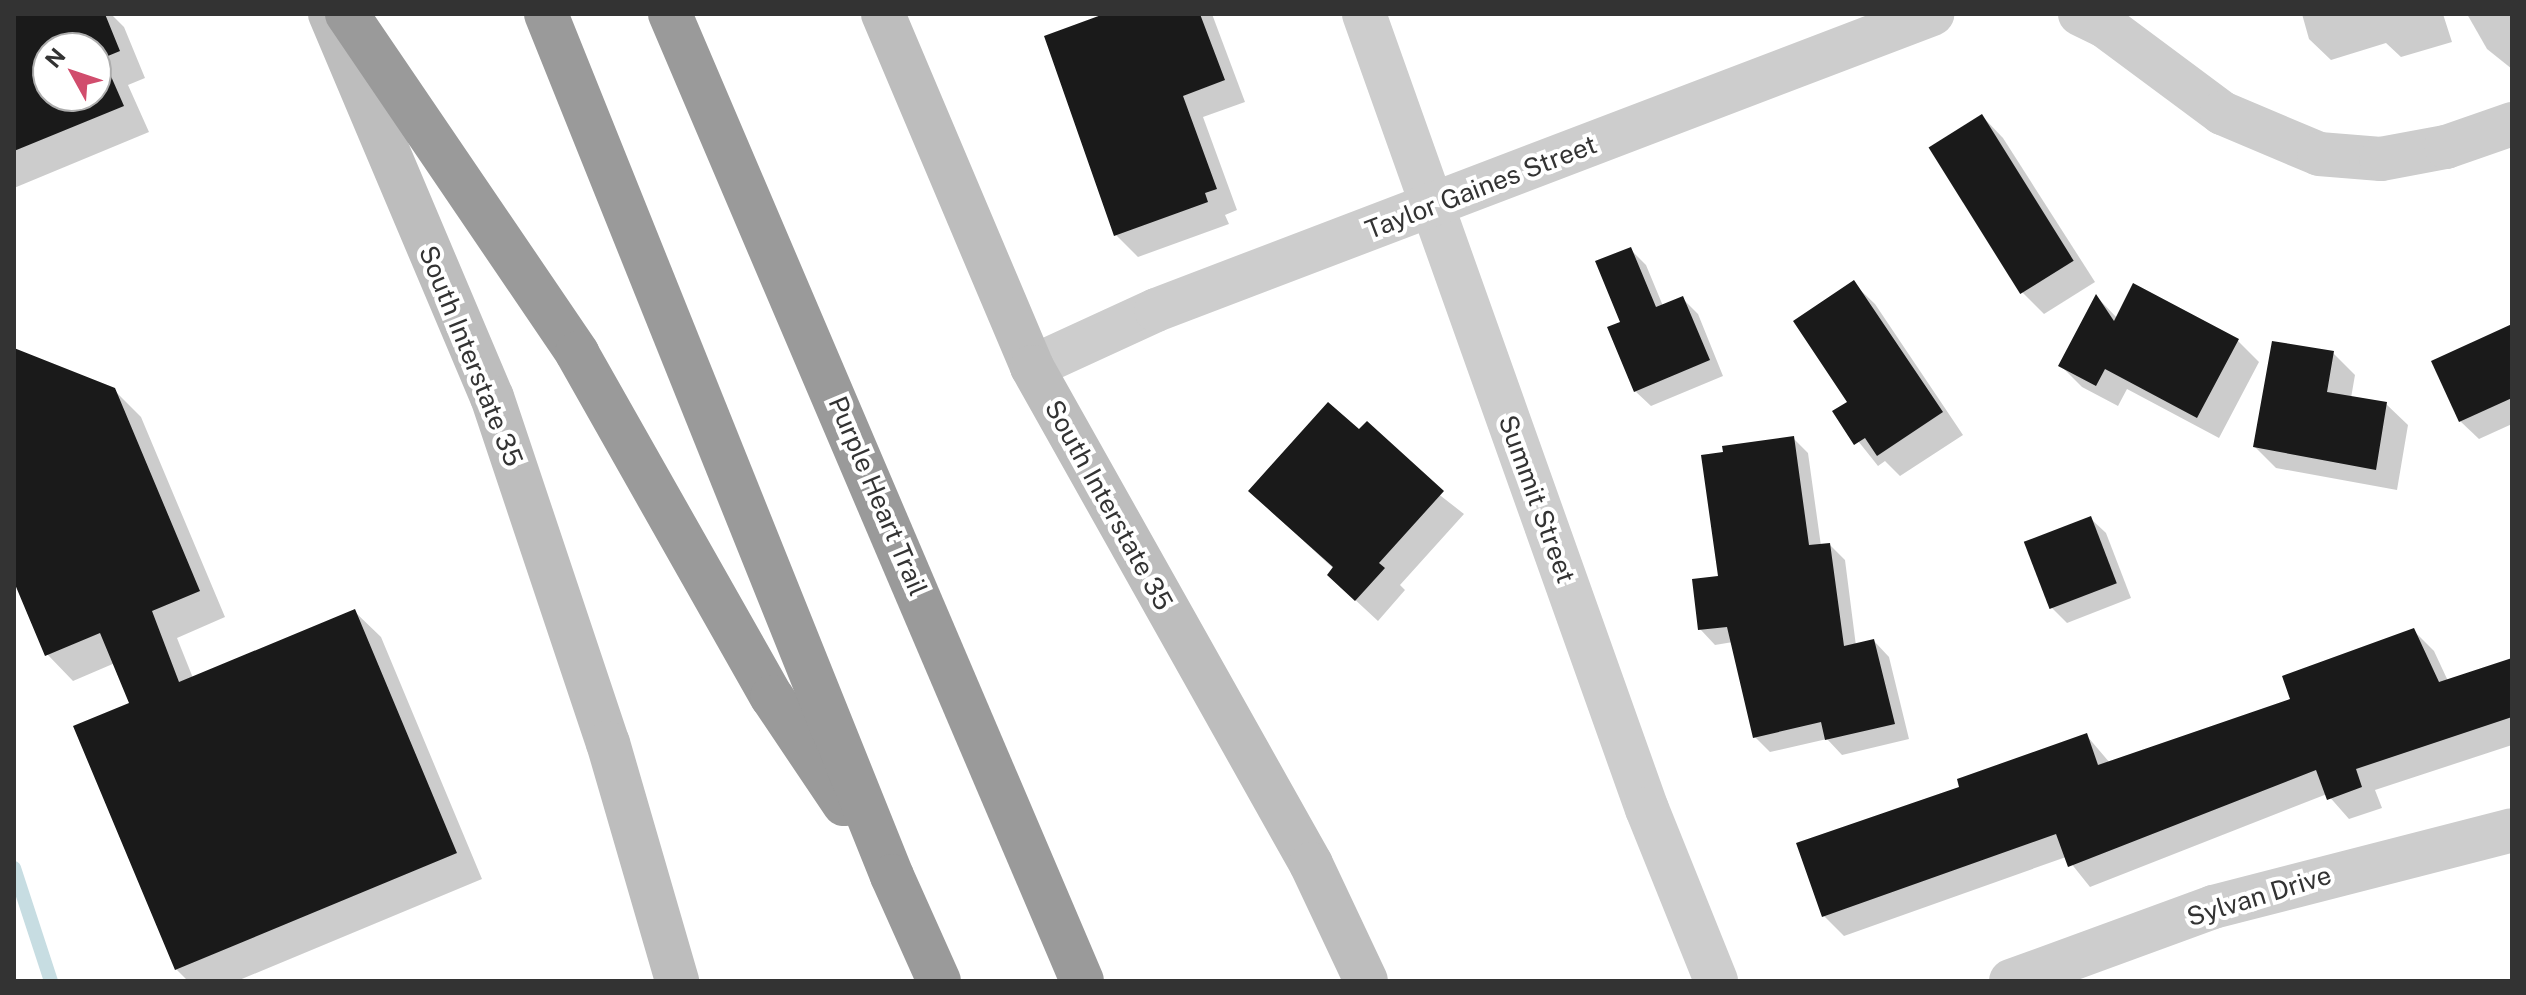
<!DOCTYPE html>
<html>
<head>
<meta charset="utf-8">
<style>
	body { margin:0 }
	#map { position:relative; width:2526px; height:995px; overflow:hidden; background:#fff; font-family:"Public Sans",sans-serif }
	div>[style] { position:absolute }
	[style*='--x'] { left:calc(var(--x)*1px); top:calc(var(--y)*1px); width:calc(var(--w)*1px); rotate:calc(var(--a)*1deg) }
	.shadow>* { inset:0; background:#0003 }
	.stream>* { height:14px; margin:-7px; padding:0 7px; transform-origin:7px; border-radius:7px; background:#c7dde2 }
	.building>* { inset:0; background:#1a1a1a; transform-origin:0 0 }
	.street>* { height:44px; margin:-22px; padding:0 22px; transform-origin:22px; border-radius:22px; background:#cdcdcd }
	.secondary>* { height:44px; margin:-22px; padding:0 22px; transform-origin:22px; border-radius:22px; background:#bdbdbd }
	.highway>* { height:44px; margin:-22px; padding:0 22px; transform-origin:22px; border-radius:22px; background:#9a9a9a }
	span { translate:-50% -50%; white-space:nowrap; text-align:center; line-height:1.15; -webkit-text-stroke:8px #fff; paint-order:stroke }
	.street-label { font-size:26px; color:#333 }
	.frame { position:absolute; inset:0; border:16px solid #333; pointer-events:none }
	.north { position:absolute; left:32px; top:32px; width:80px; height:80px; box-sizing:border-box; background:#fff; border:2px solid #adadad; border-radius:50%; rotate:310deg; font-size:22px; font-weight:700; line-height:32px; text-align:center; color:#333 }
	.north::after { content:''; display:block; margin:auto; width:28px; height:36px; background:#d14d6d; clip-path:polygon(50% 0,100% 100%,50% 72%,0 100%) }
</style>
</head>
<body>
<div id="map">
	<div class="shadow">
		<div style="clip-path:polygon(evenodd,14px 14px,111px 14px,124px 27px,145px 78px,128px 85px,149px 132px,14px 188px,14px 14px,48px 48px,96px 48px,96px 96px,48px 96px,48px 48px)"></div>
		<div style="clip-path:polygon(1108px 14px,1212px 14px,1245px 102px,1203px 117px,1237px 210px,1225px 215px,1229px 224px,1138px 257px,1116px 235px,1047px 37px)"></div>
		<div style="clip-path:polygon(2302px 14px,2443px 14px,2452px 42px,2401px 57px,2386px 43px,2331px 60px,2309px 39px)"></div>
		<div style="clip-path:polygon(2467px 14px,2512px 14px,2512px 69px,2487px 49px)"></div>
		<div style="clip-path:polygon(1982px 116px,2003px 138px,2095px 282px,2044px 314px,2023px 293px,1931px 148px)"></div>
		<div style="clip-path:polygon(1631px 250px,1646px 265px,1663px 306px,1683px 299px,1698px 314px,1723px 376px,1651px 406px,1635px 391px,1623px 323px)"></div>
		<div style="clip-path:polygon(1853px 283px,1875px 304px,1963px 435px,1900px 476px,1885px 461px,1878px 466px,1835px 412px,1850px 402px)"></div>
		<div style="clip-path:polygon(2097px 297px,2117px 318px,2238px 341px,2259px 362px,2219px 438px,2127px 389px,2118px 406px,2082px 387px,2061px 366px)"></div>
		<div style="clip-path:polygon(2512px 326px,2512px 424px,2479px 439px,2460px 421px)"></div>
		<div style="clip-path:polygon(14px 351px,114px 390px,141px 417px,225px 617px,177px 638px,193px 678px,354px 611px,381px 637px,482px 879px,237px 981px,188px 981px,176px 969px,132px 704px,115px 663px,73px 681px,47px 654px,14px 577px)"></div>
		<div style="clip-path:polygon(2333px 353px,2355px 375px,2351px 398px,2386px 404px,2408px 425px,2397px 490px,2276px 468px,2255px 447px)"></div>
		<div style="clip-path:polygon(1359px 432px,1464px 514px,1400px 585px,1405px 590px,1378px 621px,1351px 596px,1334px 569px,1272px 512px)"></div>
		<div style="clip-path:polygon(1793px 438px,1808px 453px,1821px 546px,1830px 545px,1845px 560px,1856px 646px,1874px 641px,1889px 657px,1909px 739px,1842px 755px,1827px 739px,1770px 752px,1755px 737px,1733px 642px,1715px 645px,1700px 629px,1721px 577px)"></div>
		<div style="clip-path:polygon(2090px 518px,2106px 533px,2131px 598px,2067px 623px,2052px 608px)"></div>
		<div style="clip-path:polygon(2414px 631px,2434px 651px,2448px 681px,2512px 660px,2512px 745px,2375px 790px,2382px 808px,2349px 819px,2327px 794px,2090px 887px,2066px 857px,1844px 936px,1824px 916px,1962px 788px,2087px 736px,2110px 763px,2293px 700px)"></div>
	</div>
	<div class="stream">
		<div style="--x:14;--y:868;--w:119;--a:71.9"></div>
	</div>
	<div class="building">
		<div style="clip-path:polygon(evenodd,14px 14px,105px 14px,120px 51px,103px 58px,124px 106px,14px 151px,14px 14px,48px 48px,96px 48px,96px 96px,48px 96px,48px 48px)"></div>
		<div style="clip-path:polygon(1104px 14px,1200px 14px,1225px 80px,1183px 96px,1217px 189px,1205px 193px,1208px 202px,1114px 236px,1044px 36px)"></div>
		<div style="left:1982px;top:114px;width:173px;height:63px;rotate:58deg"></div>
		<div style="clip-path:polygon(1631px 247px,1656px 307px,1683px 296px,1710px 360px,1634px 392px,1607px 327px,1620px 322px,1595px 261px)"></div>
		<div style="clip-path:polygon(1854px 280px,1943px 412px,1877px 456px,1865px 438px,1854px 445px,1832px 411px,1847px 402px,1793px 321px)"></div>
		<div style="clip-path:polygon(2133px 283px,2239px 339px,2197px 418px,2105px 369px,2096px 386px,2058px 366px,2096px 294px,2114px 321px)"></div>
		<div style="clip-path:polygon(2512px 324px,2512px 398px,2459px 422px,2431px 361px)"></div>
		<div style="clip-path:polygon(2272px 341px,2334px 351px,2327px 392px,2387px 402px,2376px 470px,2253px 447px)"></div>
		<div style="clip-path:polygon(14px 348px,115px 388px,200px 591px,152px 611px,179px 682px,355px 609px,457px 853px,175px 970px,73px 726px,129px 703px,100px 633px,45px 656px,14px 582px)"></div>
		<div style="clip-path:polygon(1328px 402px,1359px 429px,1367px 421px,1444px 491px,1379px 563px,1385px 568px,1355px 601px,1327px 575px,1333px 567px,1248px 491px)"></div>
		<div style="clip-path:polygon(1794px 436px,1809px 545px,1830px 543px,1844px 646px,1874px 639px,1895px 724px,1825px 740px,1821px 722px,1753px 738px,1727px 627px,1698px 630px,1692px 579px,1718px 576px,1701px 455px,1723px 452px,1722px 446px)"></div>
		<div style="left:2091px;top:516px;width:72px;height:72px;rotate:69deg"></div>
		<div style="clip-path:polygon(2414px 628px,2439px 682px,2512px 658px,2512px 717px,2356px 769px,2362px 787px,2327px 800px,2316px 770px,2068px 867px,2056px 834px,1822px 917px,1796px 843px,1959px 787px,1957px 779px,2087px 733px,2098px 765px,2290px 699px,2282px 676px)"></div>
	</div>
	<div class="street">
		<div style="--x:1364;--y:14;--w:844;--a:70.41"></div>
		<div style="--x:1647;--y:809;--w:185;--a:68.1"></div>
		<div style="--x:2080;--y:14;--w:28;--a:26"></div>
		<div style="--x:2105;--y:26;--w:146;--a:36.6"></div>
		<div style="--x:2222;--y:113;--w:105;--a:22.9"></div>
		<div style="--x:2319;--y:154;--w:62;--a:4.6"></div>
		<div style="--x:2381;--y:159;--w:66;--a:-10.5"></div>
		<div style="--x:2446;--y:147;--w:70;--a:-19.2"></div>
		<div style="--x:1032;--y:367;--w:136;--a:-24.7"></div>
		<div style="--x:1156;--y:310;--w:831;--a:-20.88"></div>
		<div style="--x:2011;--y:981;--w:215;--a:-20.1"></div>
		<div style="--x:2213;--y:907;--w:309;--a:-14.4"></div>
	</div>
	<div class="secondary">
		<div style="--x:330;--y:14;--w:416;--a:67.1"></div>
		<div style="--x:492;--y:397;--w:365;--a:71.5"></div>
		<div style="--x:608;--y:743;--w:248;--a:73.8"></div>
		<div style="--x:883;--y:14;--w:383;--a:67.1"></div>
		<div style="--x:1032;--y:367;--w:570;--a:60.69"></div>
		<div style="--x:1311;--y:864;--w:129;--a:64.8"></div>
	</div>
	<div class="highway">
		<div style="--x:347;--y:14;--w:410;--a:55.8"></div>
		<div style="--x:577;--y:353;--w:395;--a:60.5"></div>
		<div style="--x:772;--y:697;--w:129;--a:56.1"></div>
		<div style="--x:546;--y:14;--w:929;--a:68.13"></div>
		<div style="--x:892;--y:876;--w:115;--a:65.9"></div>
		<div style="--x:670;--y:14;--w:1051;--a:66.92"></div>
	</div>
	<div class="street-label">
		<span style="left:1481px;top:187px;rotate:-21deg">Taylor Gaines Street</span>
		<span style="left:471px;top:356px;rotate:68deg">South Interstate 35</span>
		<span style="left:878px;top:496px;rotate:67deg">Purple Heart Trail</span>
		<span style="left:1537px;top:499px;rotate:70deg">Summit Street</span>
		<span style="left:1109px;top:505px;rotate:61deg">South Interstate 35</span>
		<span style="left:2259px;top:896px;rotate:-17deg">Sylvan Drive</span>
	</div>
	<div class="frame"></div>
	<div class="north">N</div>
</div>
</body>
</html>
